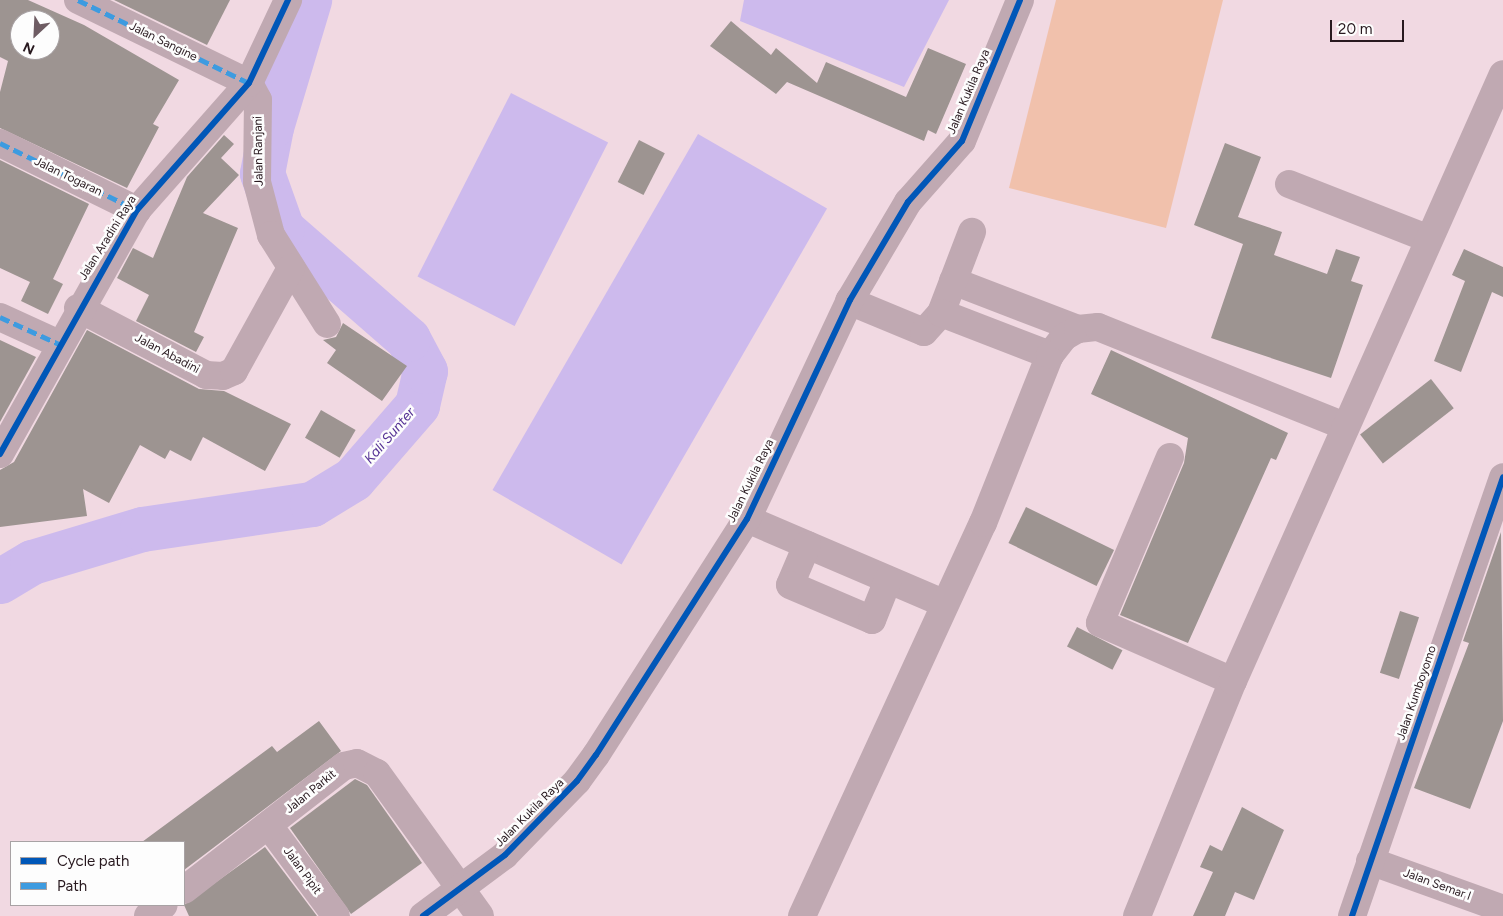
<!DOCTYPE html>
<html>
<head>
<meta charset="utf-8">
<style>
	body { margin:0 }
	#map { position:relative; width:1503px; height:916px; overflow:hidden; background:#f1d9e2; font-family:Figtree,sans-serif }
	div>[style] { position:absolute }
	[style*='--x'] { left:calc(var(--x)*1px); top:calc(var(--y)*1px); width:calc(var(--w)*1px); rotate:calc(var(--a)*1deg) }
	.green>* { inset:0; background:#f1c1ac }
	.water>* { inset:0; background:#cdbaed; transform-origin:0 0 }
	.river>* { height:45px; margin:-22.5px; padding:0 22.5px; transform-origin:22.5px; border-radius:22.5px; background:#cdbaed }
	.building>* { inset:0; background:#9d9491; transform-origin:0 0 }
	.minor>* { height:28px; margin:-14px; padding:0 14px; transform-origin:14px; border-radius:14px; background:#c0a9b2 }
	.quiet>* { height:5px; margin-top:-2.5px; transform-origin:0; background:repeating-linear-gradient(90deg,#3d9be0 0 10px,transparent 0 15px) }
	.cycleway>* { height:6px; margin:-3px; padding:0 3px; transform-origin:3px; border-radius:3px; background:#0057b8 }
	span { translate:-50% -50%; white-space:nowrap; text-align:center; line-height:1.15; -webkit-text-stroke:5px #fdfdfd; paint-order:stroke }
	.street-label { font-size:12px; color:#28191f }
	.water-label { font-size:14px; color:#563395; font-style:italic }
	.legend { position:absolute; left:10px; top:841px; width:175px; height:65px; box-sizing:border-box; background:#fdfdfd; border:1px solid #a8a2a4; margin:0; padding:6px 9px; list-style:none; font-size:15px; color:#28191f }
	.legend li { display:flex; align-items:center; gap:10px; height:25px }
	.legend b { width:25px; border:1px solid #a8a2a4 }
	.north { position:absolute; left:10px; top:10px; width:50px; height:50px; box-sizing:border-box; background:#fdfdfd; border:1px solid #a8a2a4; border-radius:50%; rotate:205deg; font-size:14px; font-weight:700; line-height:20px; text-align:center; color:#28191f }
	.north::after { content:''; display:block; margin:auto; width:18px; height:22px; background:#6e5c63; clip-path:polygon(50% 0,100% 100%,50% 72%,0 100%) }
	.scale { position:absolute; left:1330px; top:20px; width:74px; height:22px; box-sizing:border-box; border:2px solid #28191f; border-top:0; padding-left:6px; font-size:15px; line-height:18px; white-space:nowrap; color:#28191f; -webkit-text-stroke:4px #fdfdfd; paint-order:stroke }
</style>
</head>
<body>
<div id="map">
	<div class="green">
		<div style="clip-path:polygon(1056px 0,1223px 0,1166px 228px,1009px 188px)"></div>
	</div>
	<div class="water">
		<div style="clip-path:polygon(744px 0,949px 0,904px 87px,740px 21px)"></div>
		<div style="left:511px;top:93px;width:109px;height:206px;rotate:27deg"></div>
		<div style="left:698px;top:134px;width:149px;height:411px;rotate:30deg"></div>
	</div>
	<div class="river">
		<div style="--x:0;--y:581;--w:37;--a:-31"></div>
		<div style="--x:32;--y:562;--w:115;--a:-16.7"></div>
		<div style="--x:142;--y:529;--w:172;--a:-8.4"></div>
		<div style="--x:312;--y:504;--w:48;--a:-31.4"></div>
		<div style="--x:353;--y:479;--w:98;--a:-49.1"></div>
		<div style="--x:417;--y:405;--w:35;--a:-77"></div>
		<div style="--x:425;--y:371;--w:36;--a:-118"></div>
		<div style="--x:408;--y:339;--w:167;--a:-138.9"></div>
		<div style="--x:282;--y:229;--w:59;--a:-109.7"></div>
		<div style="--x:262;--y:173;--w:47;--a:-78.9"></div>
		<div style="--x:271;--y:127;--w:133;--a:-73.3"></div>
	</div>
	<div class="building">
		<div style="clip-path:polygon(evenodd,0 0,28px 0,84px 25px,179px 80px,153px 124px,159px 127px,127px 188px,0 128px,0 92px,8px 61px,0 57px,0 0,20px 20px,50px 20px,50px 50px,20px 50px,20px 20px)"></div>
		<div style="clip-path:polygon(114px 0,230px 0,207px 45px)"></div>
		<div style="clip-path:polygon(731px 21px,771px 55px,776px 48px,817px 83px,826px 62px,906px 97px,928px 48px,966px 64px,936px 134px,928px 130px,924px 141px,787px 82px,776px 94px,710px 46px)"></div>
		<div style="clip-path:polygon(224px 135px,234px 144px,221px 158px,239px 175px,203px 213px,238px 228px,194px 332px,204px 337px,196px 352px,136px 321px,149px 295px,117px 278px,133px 248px,153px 258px,187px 177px)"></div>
		<div style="left:639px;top:140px;width:29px;height:47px;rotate:27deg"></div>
		<div style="clip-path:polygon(1225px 143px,1261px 157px,1238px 217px,1282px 232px,1274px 255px,1327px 274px,1336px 249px,1360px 257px,1351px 281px,1363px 285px,1331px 378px,1211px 338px,1243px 244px,1194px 225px)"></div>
		<div style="clip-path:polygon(0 160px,89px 204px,53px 279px,63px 284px,48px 314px,21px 301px,30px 282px,0 268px)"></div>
		<div style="clip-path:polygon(1464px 249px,1503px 267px,1503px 297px,1492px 292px,1461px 372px,1434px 361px,1465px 281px,1452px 275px)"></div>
		<div style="clip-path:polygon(343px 323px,407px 366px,382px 401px,327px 363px,336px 350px,323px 340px,336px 337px)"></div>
		<div style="clip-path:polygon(87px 330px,199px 389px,224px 391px,291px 424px,265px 471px,203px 437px,191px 461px,170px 450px,165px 459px,140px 445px,109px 503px,83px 489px,87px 516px,0 527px,0 470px,14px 462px)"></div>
		<div style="clip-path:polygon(0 340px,36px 357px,0 422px)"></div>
		<div style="clip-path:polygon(1111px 350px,1288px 433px,1276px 460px,1271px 458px,1188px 643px,1120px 615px,1184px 463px,1188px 438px,1091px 394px)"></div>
		<div style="left:1431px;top:379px;width:37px;height:90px;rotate:52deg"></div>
		<div style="left:321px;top:410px;width:40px;height:32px;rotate:30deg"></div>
		<div style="left:1026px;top:507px;width:98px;height:40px;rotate:26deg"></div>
		<div style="clip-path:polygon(1501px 532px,1503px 721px,1470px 809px,1414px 788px,1469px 643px,1463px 641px)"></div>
		<div style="left:1400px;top:611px;width:20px;height:65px;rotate:18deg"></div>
		<div style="left:1077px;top:627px;width:51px;height:22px;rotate:27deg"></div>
		<div style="clip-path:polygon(319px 721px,341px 751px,184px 870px,184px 842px,142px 842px,272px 746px,277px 752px)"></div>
		<div style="clip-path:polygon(355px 779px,367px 785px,422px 863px,351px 914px,290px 828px)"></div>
		<div style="clip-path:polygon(1242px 807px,1284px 830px,1254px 900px,1235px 892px,1225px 916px,1193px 916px,1213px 872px,1200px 867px,1210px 845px,1222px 851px)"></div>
		<div style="clip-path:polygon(265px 847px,317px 916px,189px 916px,184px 905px)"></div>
	</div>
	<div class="minor">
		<div style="--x:78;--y:0;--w:190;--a:25.9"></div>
		<div style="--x:249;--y:83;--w:19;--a:62"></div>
		<div style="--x:258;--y:100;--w:82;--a:90.7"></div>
		<div style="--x:257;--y:182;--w:55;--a:75.2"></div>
		<div style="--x:271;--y:235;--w:105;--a:57.8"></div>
		<div style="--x:0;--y:143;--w:153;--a:26.1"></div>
		<div style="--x:1289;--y:184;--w:150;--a:21.4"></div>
		<div style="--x:953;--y:281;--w:134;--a:21"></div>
		<div style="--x:849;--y:301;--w:81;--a:22.5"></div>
		<div style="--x:924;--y:332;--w:25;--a:-48"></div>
		<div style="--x:941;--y:313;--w:87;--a:-69.1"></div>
		<div style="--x:78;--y:308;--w:144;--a:27.6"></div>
		<div style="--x:206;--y:375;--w:17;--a:3"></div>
		<div style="--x:223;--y:376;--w:12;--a:-24"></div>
		<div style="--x:234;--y:371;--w:118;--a:-61"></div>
		<div style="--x:941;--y:313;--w:117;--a:21.1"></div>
		<div style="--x:0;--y:317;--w:65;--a:24.6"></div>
		<div style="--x:0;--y:454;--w:280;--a:-60.7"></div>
		<div style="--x:137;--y:210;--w:169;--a:-48.6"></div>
		<div style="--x:249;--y:83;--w:92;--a:-64.8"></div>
		<div style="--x:1170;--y:457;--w:180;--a:112.9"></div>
		<div style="--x:1100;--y:623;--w:145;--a:23.6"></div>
		<div style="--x:747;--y:519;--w:215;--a:23.2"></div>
		<div style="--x:807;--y:545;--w:43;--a:113"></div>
		<div style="--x:790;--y:585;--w:89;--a:23.1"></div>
		<div style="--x:872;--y:620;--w:43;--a:-68.2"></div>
		<div style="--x:269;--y:826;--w:112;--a:53.3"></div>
		<div style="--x:1370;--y:861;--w:141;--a:19.8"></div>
		<div style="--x:184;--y:890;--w:202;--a:-37.8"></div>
		<div style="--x:344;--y:766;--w:13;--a:-13"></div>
		<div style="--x:357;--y:763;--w:22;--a:27"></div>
		<div style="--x:377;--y:773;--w:176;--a:54.2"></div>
		<div style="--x:148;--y:916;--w:19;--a:-35"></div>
		<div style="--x:423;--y:916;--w:102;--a:-36.6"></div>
		<div style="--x:505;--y:855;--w:103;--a:-45.8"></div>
		<div style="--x:577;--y:781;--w:32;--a:-54"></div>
		<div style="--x:596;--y:755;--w:280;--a:-57.4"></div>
		<div style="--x:747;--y:519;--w:242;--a:-64.8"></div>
		<div style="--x:850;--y:300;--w:114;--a:-59.4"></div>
		<div style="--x:908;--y:202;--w:81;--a:-48.5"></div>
		<div style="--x:962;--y:141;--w:152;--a:-67.6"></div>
		<div style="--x:802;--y:916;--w:433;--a:-65.3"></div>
		<div style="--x:983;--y:523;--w:181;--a:-68.3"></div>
		<div style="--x:1050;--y:355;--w:23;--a:-52"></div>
		<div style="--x:1064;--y:337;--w:16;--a:-30"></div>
		<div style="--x:1078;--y:329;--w:20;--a:-6"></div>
		<div style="--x:1098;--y:327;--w:265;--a:21.9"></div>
		<div style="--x:1137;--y:916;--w:254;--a:-67.8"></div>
		<div style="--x:1233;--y:681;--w:664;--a:-66.02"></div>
		<div style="--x:1352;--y:916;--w:464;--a:-71"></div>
	</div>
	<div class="quiet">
		<div style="--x:78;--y:0;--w:190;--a:25.9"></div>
		<div style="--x:0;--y:143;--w:153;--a:26.1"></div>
		<div style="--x:0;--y:317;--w:65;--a:24.6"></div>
	</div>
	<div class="cycleway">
		<div style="--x:0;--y:454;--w:280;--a:-60.7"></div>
		<div style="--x:137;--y:210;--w:169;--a:-48.6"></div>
		<div style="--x:249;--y:83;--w:92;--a:-64.8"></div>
		<div style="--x:423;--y:916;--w:102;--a:-36.6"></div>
		<div style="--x:505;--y:855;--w:103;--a:-45.8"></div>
		<div style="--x:577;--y:781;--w:32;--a:-54"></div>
		<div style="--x:596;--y:755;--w:280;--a:-57.4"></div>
		<div style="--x:747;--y:519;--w:242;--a:-64.8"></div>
		<div style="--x:850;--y:300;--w:114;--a:-59.4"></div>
		<div style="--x:908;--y:202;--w:81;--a:-48.5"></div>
		<div style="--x:962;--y:141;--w:152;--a:-67.6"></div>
		<div style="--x:1352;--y:916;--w:464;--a:-71"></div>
	</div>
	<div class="street-label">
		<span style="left:163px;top:42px;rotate:26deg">Jalan Sangine</span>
		<span style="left:969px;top:92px;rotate:-67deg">Jalan Kukila Raya</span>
		<span style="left:259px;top:151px;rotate:-91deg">Jalan Ranjani</span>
		<span style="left:68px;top:177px;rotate:26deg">Jalan Togaran</span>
		<span style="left:108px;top:238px;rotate:-58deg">Jalan Aradini Raya</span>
		<span style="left:167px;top:354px;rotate:28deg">Jalan Abadini</span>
		<span style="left:751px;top:481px;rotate:-64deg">Jalan Kukila Raya</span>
		<span style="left:1417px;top:693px;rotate:-71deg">Jalan Kumboyomo</span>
		<span style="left:311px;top:792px;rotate:-39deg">Jalan Parkit</span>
		<span style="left:530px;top:813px;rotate:-45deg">Jalan Kukila Raya</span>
		<span style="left:302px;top:871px;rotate:54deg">Jalan Pipit</span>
		<span style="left:1437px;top:885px;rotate:20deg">Jalan Semar I</span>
	</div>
	<div class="water-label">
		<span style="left:390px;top:436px;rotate:-49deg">Kali Sunter</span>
	</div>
	<ul class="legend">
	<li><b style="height:6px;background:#0057b8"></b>Cycle path</li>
	<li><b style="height:6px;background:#3d9be0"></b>Path</li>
	</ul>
	<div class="north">N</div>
	<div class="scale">20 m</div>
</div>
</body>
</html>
